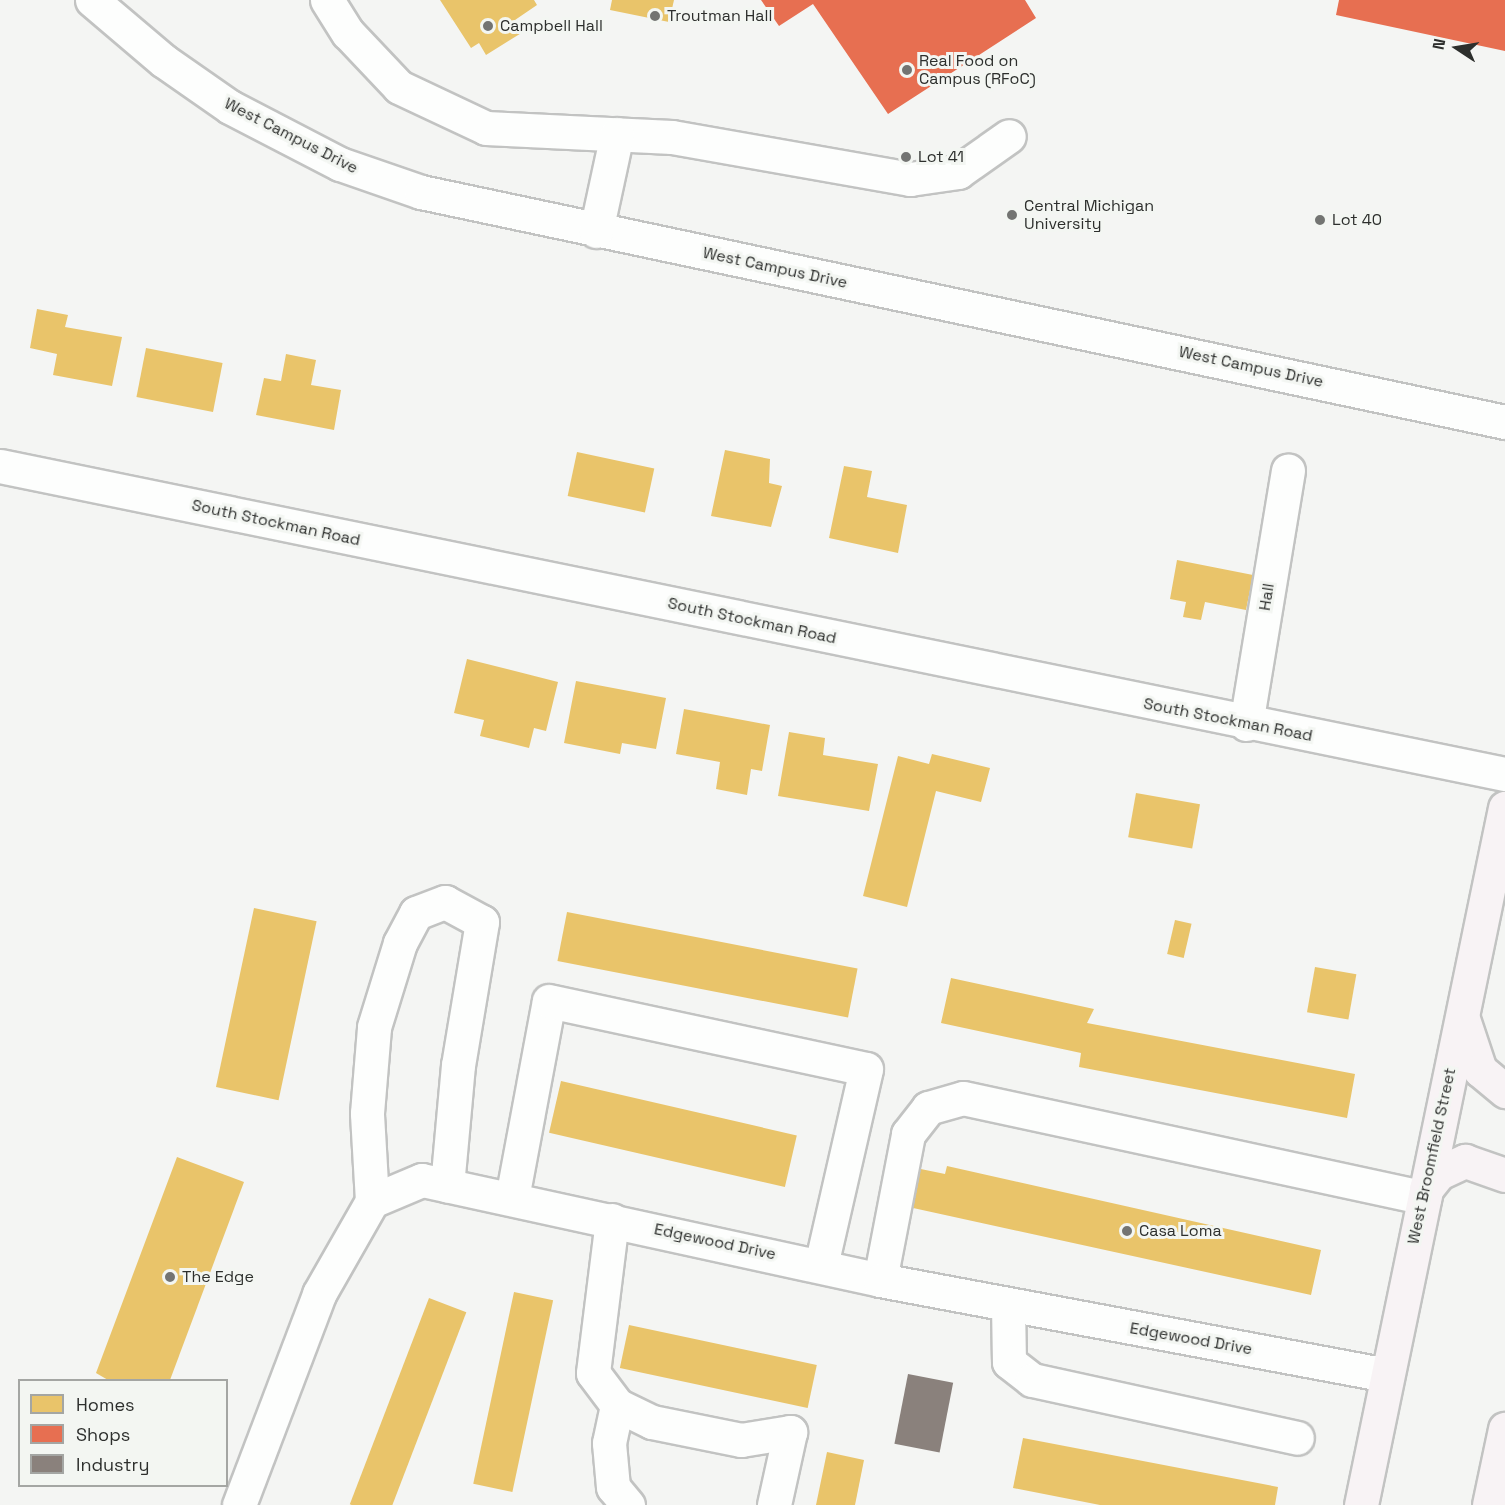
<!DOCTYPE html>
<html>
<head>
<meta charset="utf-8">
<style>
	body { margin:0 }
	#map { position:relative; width:1505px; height:1505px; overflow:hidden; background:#f4f5f3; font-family:"Space Grotesk",sans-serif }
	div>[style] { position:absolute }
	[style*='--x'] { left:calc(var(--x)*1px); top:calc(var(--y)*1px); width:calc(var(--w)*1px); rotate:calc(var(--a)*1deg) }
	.homes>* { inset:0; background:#e9c46a; transform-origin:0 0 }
	.shops>* { inset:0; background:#e76f51 }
	.industry>* { inset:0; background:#8a817c; transform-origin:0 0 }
	.roads { filter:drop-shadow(2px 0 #c2c3c2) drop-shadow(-2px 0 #c2c3c2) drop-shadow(0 2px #c2c3c2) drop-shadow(0 -2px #c2c3c2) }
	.minor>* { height:33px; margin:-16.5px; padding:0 16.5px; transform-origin:16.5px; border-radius:16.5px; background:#fdfefd }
	.major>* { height:33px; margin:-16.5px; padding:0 16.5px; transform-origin:16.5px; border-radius:16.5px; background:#f8f3f5 }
	.dots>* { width:16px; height:16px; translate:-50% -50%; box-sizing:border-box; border:3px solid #f3f6f2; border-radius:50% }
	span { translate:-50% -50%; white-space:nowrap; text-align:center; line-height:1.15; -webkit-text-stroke:6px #f3f6f2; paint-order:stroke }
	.poi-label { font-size:16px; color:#2d2f2d }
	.left { translate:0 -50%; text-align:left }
	.street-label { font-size:16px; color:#2d2f2d }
	.legend { position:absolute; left:18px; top:1379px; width:210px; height:108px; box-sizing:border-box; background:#f3f6f2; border:2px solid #a4a6a3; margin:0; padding:8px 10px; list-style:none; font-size:18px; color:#2d2f2d }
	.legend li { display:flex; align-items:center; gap:12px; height:30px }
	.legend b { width:30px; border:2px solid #a4a6a3 }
	.north { position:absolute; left:1427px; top:18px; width:60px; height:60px; -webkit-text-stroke:4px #f3f6f2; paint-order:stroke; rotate:282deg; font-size:16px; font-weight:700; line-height:24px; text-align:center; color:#2d2f2d }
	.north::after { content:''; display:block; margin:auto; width:21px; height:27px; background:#2d2f2d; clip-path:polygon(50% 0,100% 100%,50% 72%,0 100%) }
</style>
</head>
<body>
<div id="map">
	<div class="homes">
		<div style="clip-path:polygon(440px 0,534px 0,537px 5px,515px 20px,523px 32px,486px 55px,479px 43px,471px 48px)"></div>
		<div style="clip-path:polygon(612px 0,674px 0,669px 22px,610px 10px)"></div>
		<div style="clip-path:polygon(37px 309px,68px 315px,65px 327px,122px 337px,112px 386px,53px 375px,57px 354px,30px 348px)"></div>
		<div style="left:146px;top:348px;width:78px;height:50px;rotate:11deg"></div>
		<div style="clip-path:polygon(286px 354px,316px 360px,311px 385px,341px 390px,334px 430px,256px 415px,264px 378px,281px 381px)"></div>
		<div style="clip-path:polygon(725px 450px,770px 459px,769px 483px,782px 486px,771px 527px,711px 516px)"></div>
		<div style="left:577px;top:452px;width:79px;height:45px;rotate:12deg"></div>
		<div style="clip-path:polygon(844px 466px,872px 471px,867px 497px,907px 505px,898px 553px,829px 538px)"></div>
		<div style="clip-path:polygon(1177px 560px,1253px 575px,1246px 610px,1205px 602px,1201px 620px,1183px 617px,1186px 602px,1170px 599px)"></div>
		<div style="clip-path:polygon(467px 659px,558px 682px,546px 731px,534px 728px,529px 748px,480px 736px,484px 720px,454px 713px)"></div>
		<div style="clip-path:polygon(576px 681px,666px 698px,656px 749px,622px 743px,620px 754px,564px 743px)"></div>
		<div style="clip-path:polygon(684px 709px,770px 725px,762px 771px,751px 769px,747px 795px,716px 789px,720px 762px,676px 754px)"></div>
		<div style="clip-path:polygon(789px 732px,825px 738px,823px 755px,878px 764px,869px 811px,778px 796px)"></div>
		<div style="clip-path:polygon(932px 754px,990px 768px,981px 802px,936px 791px,907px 907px,863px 896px,898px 756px,929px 764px)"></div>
		<div style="left:1136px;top:793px;width:65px;height:45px;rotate:10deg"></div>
		<div style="left:254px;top:908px;width:64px;height:183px;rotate:12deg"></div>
		<div style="left:567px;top:912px;width:296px;height:50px;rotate:11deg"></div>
		<div style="left:1175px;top:920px;width:17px;height:35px;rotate:13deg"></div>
		<div style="left:1315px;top:967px;width:42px;height:46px;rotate:10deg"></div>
		<div style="clip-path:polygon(951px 978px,1094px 1009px,1087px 1023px,1355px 1074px,1347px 1118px,1079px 1067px,1081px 1053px,941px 1023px)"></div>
		<div style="left:561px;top:1081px;width:242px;height:53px;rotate:13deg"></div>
		<div style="clip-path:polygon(177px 1157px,244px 1182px,170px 1380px,108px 1380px,96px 1373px)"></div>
		<div style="clip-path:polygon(947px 1166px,1321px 1250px,1311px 1295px,904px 1206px,911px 1167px,945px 1174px)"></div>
		<div style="left:514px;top:1292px;width:40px;height:196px;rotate:12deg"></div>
		<div style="left:429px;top:1298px;width:40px;height:221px;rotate:21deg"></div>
		<div style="left:629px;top:1325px;width:192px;height:44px;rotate:12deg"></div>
		<div style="clip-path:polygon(1023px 1438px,1278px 1487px,1275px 1505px,1100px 1505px,1013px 1488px)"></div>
		<div style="clip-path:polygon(827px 1452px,864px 1460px,855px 1505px,816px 1505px)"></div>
	</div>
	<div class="shops">
		<div style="clip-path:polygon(761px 0,1025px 0,1036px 18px,888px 114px,813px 4px,779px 26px)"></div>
		<div style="clip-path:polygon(1339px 0,1505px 0,1505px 51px,1336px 15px)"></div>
	</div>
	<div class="industry">
		<div style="left:908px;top:1374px;width:46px;height:71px;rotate:11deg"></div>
	</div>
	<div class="roads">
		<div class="minor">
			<div style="--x:92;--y:0;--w:94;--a:40.3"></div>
			<div style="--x:164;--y:61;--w:80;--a:34.9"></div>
			<div style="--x:230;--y:107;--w:124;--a:27.4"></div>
			<div style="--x:340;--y:164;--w:86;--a:19.1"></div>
			<div style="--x:421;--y:192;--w:1108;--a:11.98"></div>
			<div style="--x:327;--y:0;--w:39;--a:58"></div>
			<div style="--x:348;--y:33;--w:74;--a:46.6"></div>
			<div style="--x:399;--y:87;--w:96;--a:25.2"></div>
			<div style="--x:486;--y:128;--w:186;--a:2.8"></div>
			<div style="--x:672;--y:137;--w:242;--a:10"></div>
			<div style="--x:910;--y:179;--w:49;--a:-8.3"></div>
			<div style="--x:958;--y:172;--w:62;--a:-35.2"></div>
			<div style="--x:596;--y:231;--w:99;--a:-77.8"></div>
			<div style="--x:0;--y:466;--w:1536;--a:11.57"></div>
			<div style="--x:1246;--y:724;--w:257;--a:-80.6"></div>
			<div style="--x:512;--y:1198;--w:200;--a:-79.4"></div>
			<div style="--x:549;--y:1001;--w:324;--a:12.1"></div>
			<div style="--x:866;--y:1069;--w:202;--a:102.9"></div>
			<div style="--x:372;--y:1201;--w:88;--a:-93.3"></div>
			<div style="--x:367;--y:1113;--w:86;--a:-85.3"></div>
			<div style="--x:374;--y:1027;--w:88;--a:-72.8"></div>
			<div style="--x:400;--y:943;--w:34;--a:-62"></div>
			<div style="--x:416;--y:913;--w:31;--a:-21"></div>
			<div style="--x:445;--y:902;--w:42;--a:28.4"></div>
			<div style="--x:482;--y:922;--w:145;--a:99.5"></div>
			<div style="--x:458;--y:1065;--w:121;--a:95.2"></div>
			<div style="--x:612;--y:1220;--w:154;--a:97.1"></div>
			<div style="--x:593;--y:1373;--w:40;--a:53"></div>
			<div style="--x:880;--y:1280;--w:149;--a:-79.1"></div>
			<div style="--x:908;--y:1134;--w:33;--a:-52"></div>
			<div style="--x:928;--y:1108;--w:36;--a:-16"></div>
			<div style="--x:963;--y:1098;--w:472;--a:12.2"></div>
			<div style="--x:1008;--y:1305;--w:57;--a:89"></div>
			<div style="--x:1009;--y:1362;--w:29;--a:38"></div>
			<div style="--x:1032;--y:1380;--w:271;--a:12.3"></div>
			<div style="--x:239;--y:1505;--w:226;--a:-69.2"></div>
			<div style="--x:319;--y:1294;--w:107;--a:-60.3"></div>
			<div style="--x:372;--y:1201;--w:54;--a:-22.8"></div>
			<div style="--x:422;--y:1180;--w:469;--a:12.3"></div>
			<div style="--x:880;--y:1280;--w:516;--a:10.61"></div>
			<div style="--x:628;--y:1505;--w:23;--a:-130"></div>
			<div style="--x:613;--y:1487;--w:44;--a:-95.2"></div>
			<div style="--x:609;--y:1443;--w:39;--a:-78"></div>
			<div style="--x:617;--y:1405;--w:39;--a:26"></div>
			<div style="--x:652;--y:1422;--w:91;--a:11.4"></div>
			<div style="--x:741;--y:1440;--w:50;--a:-9.3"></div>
			<div style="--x:790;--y:1432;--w:75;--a:102.4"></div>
		</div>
		<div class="major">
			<div style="--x:1463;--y:1019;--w:54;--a:71.6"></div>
			<div style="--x:1480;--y:1070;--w:33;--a:40"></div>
			<div style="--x:1426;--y:1189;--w:21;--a:-51"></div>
			<div style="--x:1439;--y:1173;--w:29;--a:-25"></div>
			<div style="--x:1465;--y:1161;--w:42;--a:19.3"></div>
			<div style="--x:1361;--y:1505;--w:712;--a:-78.33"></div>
			<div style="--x:1489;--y:1505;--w:78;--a:-78.1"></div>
		</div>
	</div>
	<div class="dots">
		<div style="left:655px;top:16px;background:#737472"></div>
		<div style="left:488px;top:26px;background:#737472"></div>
		<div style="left:907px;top:70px;background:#737472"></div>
		<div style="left:906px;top:157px;background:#737472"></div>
		<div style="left:1012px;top:215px;background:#737472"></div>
		<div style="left:1320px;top:220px;background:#737472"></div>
		<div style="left:1127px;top:1231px;background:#737472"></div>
		<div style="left:170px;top:1277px;background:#737472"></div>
	</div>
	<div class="poi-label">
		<span class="left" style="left:667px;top:16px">Troutman Hall</span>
		<span class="left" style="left:500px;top:26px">Campbell Hall</span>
		<span class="left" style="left:919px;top:70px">Real Food on<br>Campus (RFoC)</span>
		<span class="left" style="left:918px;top:157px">Lot 41</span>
		<span class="left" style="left:1024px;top:215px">Central Michigan<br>University</span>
		<span class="left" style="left:1332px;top:220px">Lot 40</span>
		<span class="left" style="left:1139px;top:1231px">Casa Loma</span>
		<span class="left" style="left:182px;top:1277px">The Edge</span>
	</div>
	<div class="street-label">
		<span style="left:291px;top:136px;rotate:27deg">West Campus Drive</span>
		<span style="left:775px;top:268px;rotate:12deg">West Campus Drive</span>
		<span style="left:1251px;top:367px;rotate:12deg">West Campus Drive</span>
		<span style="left:276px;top:523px;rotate:12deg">South Stockman Road</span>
		<span style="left:1267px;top:597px;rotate:-81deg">Hall</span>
		<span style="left:752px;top:621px;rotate:12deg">South Stockman Road</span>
		<span style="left:1228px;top:720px;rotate:11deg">South Stockman Road</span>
		<span style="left:1432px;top:1156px;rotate:-78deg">West Broomfield Street</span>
		<span style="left:715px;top:1242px;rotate:12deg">Edgewood Drive</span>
		<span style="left:1191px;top:1339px;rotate:10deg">Edgewood Drive</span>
	</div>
	<ul class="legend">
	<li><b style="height:16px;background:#e9c46a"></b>Homes</li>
	<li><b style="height:16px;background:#e76f51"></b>Shops</li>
	<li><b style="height:16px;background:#8a817c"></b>Industry</li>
	</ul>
	<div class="north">N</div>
</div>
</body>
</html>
